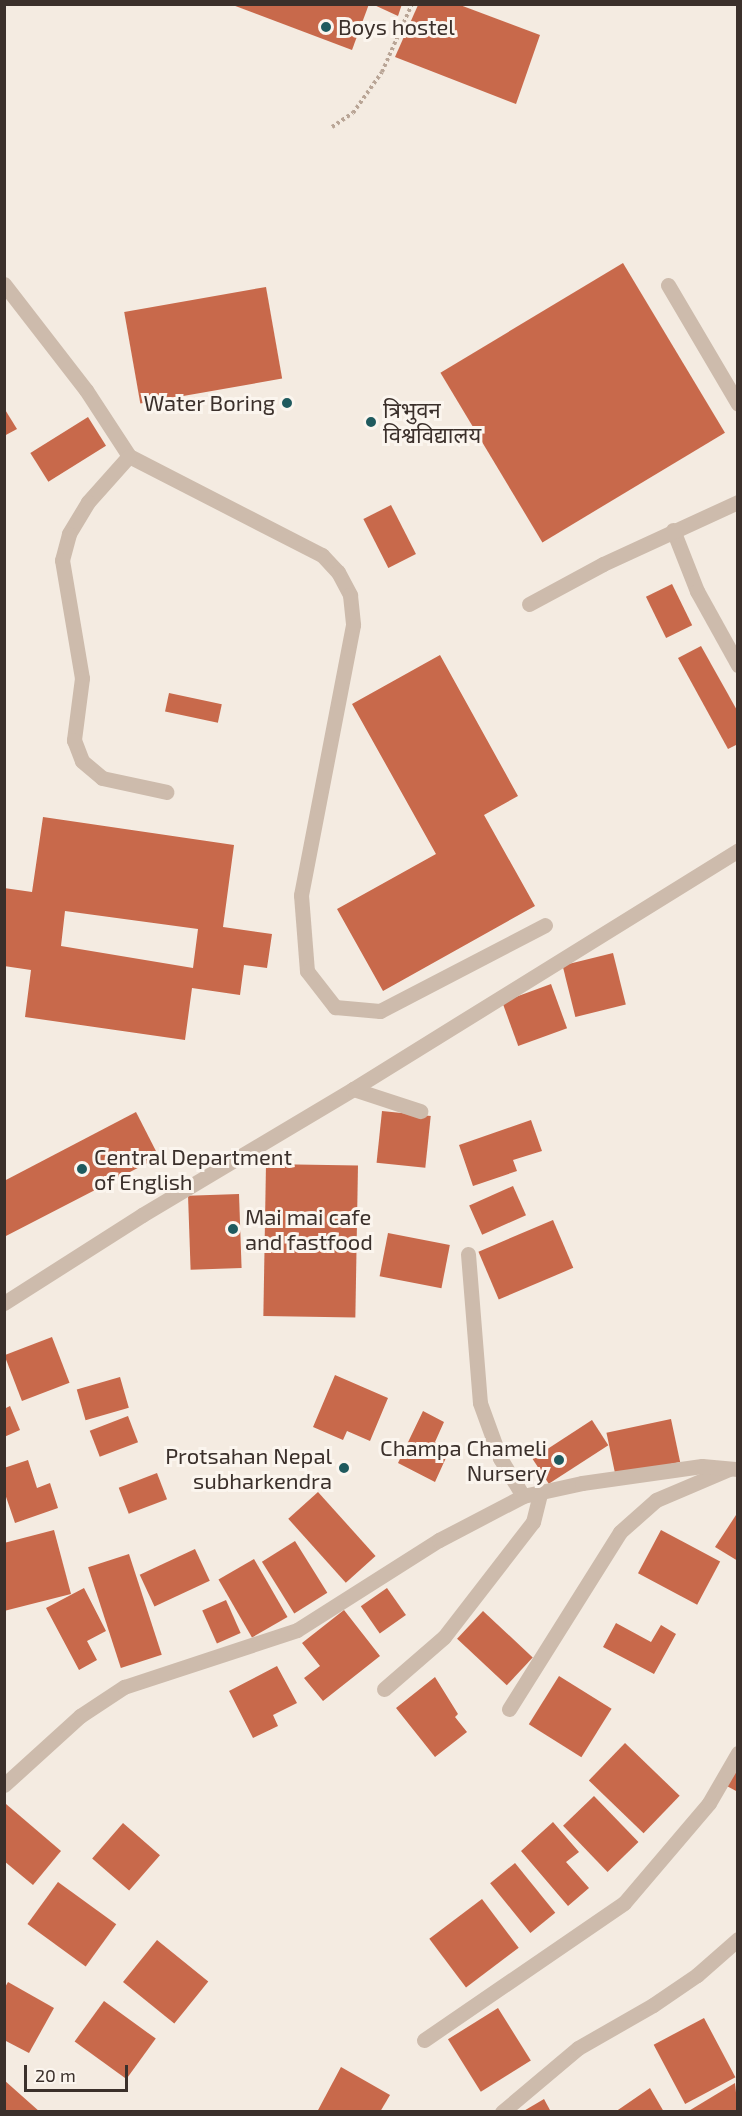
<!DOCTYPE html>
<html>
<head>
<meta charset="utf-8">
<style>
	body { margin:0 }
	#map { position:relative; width:742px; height:2116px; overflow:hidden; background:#f4ebe1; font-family:"Exo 2","Noto Sans Devanagari",sans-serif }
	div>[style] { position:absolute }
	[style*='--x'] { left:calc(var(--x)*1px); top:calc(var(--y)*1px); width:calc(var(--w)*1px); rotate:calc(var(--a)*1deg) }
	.building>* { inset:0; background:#c8694b; transform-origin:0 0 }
	.path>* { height:4px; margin-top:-2px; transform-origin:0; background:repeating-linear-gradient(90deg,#b9a596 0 3px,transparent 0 6px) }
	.minor>* { height:15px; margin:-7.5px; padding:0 7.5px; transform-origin:7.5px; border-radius:7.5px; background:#cdbbac }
	.dots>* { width:16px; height:16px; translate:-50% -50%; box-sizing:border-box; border:3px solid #fbf5ee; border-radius:50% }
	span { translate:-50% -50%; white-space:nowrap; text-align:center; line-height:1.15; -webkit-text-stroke:6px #fbf5ee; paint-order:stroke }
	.poi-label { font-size:22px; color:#3b302b }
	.left { translate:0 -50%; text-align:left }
	.right { translate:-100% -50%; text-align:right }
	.frame { position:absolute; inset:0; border:6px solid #3b302b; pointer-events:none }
	.scale { position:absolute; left:24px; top:2065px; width:104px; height:27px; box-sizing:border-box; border:3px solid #3b302b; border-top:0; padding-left:8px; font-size:18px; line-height:21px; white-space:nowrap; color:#3b302b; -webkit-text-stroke:4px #fbf5ee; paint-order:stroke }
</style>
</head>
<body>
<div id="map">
	<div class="building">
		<div style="clip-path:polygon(230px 4px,369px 4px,352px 50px)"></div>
		<div style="clip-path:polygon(372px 4px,402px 4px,398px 16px)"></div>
		<div style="clip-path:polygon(418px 5px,460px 5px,540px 35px,516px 104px,395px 57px)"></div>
		<div style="left:623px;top:263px;width:198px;height:213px;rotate:59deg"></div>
		<div style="left:266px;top:287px;width:93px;height:144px;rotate:80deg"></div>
		<div style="clip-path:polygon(4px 408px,17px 429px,4px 436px)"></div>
		<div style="left:88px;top:417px;width:34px;height:68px;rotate:58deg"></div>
		<div style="left:391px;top:505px;width:55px;height:31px;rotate:63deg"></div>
		<div style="left:672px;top:584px;width:46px;height:29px;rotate:64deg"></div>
		<div style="clip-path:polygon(701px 646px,738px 712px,738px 744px,728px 749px,678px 658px)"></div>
		<div style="clip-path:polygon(440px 655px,518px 796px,484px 815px,535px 906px,383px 991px,337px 909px,436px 854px,352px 704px)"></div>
		<div style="left:169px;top:693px;width:54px;height:19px;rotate:12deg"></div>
		<div style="clip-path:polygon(evenodd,43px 817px,234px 845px,223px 927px,272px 934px,267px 968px,244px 965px,240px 995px,192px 988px,185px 1040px,25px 1017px,31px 970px,4px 966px,4px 888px,32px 892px,43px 817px,65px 911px,198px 929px,193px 968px,61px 946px,65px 911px)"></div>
		<div style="left:613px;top:953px;width:53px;height:52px;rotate:76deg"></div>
		<div style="left:551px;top:984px;width:47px;height:52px;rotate:70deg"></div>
		<div style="left:382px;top:1111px;width:49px;height:52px;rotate:6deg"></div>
		<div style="clip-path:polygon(136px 1112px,159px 1157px,4px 1237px,4px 1181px)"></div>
		<div style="clip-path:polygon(531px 1120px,542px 1151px,513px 1160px,517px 1171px,473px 1186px,459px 1145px)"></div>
		<div style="left:266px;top:1164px;width:92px;height:152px;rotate:1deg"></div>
		<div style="left:513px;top:1186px;width:32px;height:48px;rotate:66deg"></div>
		<div style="left:239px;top:1194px;width:74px;height:51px;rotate:88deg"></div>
		<div style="left:553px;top:1220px;width:52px;height:81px;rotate:67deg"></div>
		<div style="left:388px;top:1233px;width:63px;height:44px;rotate:11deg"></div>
		<div style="left:52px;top:1337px;width:49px;height:51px;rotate:69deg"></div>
		<div style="clip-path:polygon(335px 1375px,388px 1398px,370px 1441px,347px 1431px,343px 1440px,313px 1427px)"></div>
		<div style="left:120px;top:1377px;width:32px;height:45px;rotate:74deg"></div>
		<div style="clip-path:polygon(10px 1406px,20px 1430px,4px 1437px,4px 1409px)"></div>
		<div style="clip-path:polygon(423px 1411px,444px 1422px,435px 1442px,450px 1449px,435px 1482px,398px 1463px)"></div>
		<div style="left:128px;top:1416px;width:28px;height:41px;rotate:69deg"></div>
		<div style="left:671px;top:1419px;width:44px;height:66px;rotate:78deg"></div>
		<div style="left:592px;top:1420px;width:30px;height:71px;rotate:57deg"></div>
		<div style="clip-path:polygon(28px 1460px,37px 1488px,50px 1483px,58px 1508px,15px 1523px,4px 1491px,4px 1468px)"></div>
		<div style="left:157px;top:1473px;width:28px;height:41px;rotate:69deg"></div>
		<div style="left:318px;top:1492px;width:86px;height:40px;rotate:48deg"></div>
		<div style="clip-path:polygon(738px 1512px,738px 1561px,715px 1547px)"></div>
		<div style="clip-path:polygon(54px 1530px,71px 1594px,4px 1611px,4px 1543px)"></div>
		<div style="left:661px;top:1530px;width:67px;height:49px;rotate:28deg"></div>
		<div style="left:295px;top:1541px;width:61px;height:39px;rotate:58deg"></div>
		<div style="left:195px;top:1549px;width:35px;height:61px;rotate:65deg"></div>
		<div style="left:129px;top:1554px;width:106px;height:43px;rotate:72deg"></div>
		<div style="left:254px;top:1559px;width:67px;height:41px;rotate:60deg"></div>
		<div style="clip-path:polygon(84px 1588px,106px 1631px,87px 1641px,97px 1660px,79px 1670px,46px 1608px)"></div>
		<div style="left:387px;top:1588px;width:33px;height:32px;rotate:55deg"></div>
		<div style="left:226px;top:1600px;width:36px;height:26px;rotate:66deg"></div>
		<div style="clip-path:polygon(344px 1610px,380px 1656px,323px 1701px,304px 1678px,320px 1666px,302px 1643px)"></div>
		<div style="left:483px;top:1611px;width:68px;height:38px;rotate:43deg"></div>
		<div style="clip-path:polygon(616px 1623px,651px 1642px,661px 1625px,676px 1634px,654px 1674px,603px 1647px)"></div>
		<div style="clip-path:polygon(277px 1666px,297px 1703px,273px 1715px,278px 1726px,253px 1738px,229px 1691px)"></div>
		<div style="left:559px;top:1676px;width:62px;height:57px;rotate:32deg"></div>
		<div style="clip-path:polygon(435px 1677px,458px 1714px,455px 1717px,467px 1732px,435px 1757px,396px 1708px)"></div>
		<div style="left:625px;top:1743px;width:76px;height:52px;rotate:44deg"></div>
		<div style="clip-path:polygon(738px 1760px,738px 1792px,723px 1784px)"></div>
		<div style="left:594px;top:1796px;width:64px;height:43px;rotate:46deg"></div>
		<div style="clip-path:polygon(6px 1804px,61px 1851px,33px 1885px,4px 1861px)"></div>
		<div style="clip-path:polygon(553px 1822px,579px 1852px,566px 1862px,589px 1888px,568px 1906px,521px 1851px)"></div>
		<div style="left:123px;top:1823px;width:49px;height:47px;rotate:41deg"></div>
		<div style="left:515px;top:1863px;width:64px;height:32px;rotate:51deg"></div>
		<div style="left:58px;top:1882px;width:72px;height:52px;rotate:36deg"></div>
		<div style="left:482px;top:1899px;width:61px;height:66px;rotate:53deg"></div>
		<div style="left:157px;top:1940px;width:66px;height:54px;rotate:39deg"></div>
		<div style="clip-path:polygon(8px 1982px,54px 2008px,29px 2053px,4px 2040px,4px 1989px)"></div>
		<div style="left:104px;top:2001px;width:64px;height:50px;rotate:36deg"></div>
		<div style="left:498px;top:2008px;width:62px;height:59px;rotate:58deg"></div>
		<div style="left:704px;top:2018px;width:67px;height:57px;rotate:62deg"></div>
		<div style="clip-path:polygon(341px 2067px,390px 2095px,380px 2112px,317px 2112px)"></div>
		<div style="clip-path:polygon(4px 2080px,40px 2112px,4px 2112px)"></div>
		<div style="clip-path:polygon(735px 2083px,738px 2112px,687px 2112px)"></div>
		<div style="clip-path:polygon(650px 2088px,664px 2112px,615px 2112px)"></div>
		<div style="clip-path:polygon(544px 2099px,551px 2112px,522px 2112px)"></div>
	</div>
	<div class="path">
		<div style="--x:332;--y:127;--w:25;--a:-34"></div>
		<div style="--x:353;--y:113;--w:50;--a:-54.7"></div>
		<div style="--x:382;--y:72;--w:74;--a:-66.2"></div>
	</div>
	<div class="minor">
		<div style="--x:4;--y:284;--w:134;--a:52.3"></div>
		<div style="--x:86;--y:390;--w:79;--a:56.9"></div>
		<div style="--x:129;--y:456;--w:217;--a:27.2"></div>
		<div style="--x:322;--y:555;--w:23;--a:47"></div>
		<div style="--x:338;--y:572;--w:26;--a:62"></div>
		<div style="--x:350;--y:595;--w:30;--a:84"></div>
		<div style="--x:353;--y:625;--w:275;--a:100.9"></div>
		<div style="--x:301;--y:895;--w:76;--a:85.5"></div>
		<div style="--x:307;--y:971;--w:46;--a:52.1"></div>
		<div style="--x:335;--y:1007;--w:45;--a:5.1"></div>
		<div style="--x:380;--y:1011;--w:186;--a:-27.5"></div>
		<div style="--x:668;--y:285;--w:138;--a:59.5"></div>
		<div style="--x:129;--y:456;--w:62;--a:131.7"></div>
		<div style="--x:88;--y:502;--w:37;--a:121"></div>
		<div style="--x:69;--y:534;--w:27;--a:105"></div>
		<div style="--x:62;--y:560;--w:120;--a:80.4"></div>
		<div style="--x:82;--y:678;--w:63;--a:97.4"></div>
		<div style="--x:74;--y:740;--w:22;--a:69"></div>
		<div style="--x:82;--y:761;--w:26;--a:40"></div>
		<div style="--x:102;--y:778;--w:66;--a:12.2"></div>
		<div style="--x:673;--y:530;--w:66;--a:68.5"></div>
		<div style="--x:697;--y:591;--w:85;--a:61"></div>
		<div style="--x:529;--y:604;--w:84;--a:-28.4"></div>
		<div style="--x:603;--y:564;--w:149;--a:-24.7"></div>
		<div style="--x:353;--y:1089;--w:71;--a:18.2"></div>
		<div style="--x:468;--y:1254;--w:149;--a:85.4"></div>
		<div style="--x:480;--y:1403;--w:59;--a:70"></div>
		<div style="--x:500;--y:1458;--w:44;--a:58.8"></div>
		<div style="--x:4;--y:1303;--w:164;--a:-32.5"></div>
		<div style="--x:142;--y:1215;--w:246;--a:-30.8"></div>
		<div style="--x:353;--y:1089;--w:453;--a:-31.8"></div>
		<div style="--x:384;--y:1689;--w:79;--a:-40.9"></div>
		<div style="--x:444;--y:1637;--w:145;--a:-52.3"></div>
		<div style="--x:533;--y:1522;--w:32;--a:-76"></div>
		<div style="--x:509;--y:1709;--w:209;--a:-57.9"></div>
		<div style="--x:620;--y:1532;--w:48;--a:-41.6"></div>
		<div style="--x:656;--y:1500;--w:79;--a:-23"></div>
		<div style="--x:4;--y:1785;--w:103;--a:-42.2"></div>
		<div style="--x:80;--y:1716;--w:53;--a:-33.4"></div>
		<div style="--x:124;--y:1687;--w:182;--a:-18.2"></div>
		<div style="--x:297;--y:1630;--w:168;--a:-32.4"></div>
		<div style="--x:439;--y:1540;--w:95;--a:-27.6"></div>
		<div style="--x:523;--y:1496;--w:60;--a:-12.4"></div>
		<div style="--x:582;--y:1483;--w:121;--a:-8.1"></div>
		<div style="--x:702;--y:1466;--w:36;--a:5"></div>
		<div style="--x:424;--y:2040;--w:242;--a:-34.4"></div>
		<div style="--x:624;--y:1903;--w:131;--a:-49.6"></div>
		<div style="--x:709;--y:1803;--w:58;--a:-59.9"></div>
		<div style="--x:502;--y:2112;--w:99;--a:-40.1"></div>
		<div style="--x:578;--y:2048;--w:86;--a:-29.8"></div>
		<div style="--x:653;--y:2005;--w:53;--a:-34.3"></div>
		<div style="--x:697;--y:1975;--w:55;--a:-41.3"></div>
	</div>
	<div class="dots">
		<div style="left:326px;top:27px;background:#1f5a5e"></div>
		<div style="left:287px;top:403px;background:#1f5a5e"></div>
		<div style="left:371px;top:422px;background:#1f5a5e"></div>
		<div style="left:82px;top:1169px;background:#1f5a5e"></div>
		<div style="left:233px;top:1229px;background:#1f5a5e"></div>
		<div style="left:559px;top:1460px;background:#1f5a5e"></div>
		<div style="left:344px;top:1468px;background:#1f5a5e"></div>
	</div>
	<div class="poi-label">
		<span class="left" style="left:338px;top:27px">Boys hostel</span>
		<span class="right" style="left:275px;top:403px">Water Boring</span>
		<span class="left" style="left:383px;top:422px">त्रिभुवन<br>विश्वविद्यालय</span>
		<span class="left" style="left:94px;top:1169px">Central Department<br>of English</span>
		<span class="left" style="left:245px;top:1229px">Mai mai cafe<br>and fastfood</span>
		<span class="right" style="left:547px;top:1460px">Champa Chameli<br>Nursery</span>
		<span class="right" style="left:332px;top:1468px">Protsahan Nepal<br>subharkendra</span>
	</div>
	<div class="frame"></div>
	<div class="scale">20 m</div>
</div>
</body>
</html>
